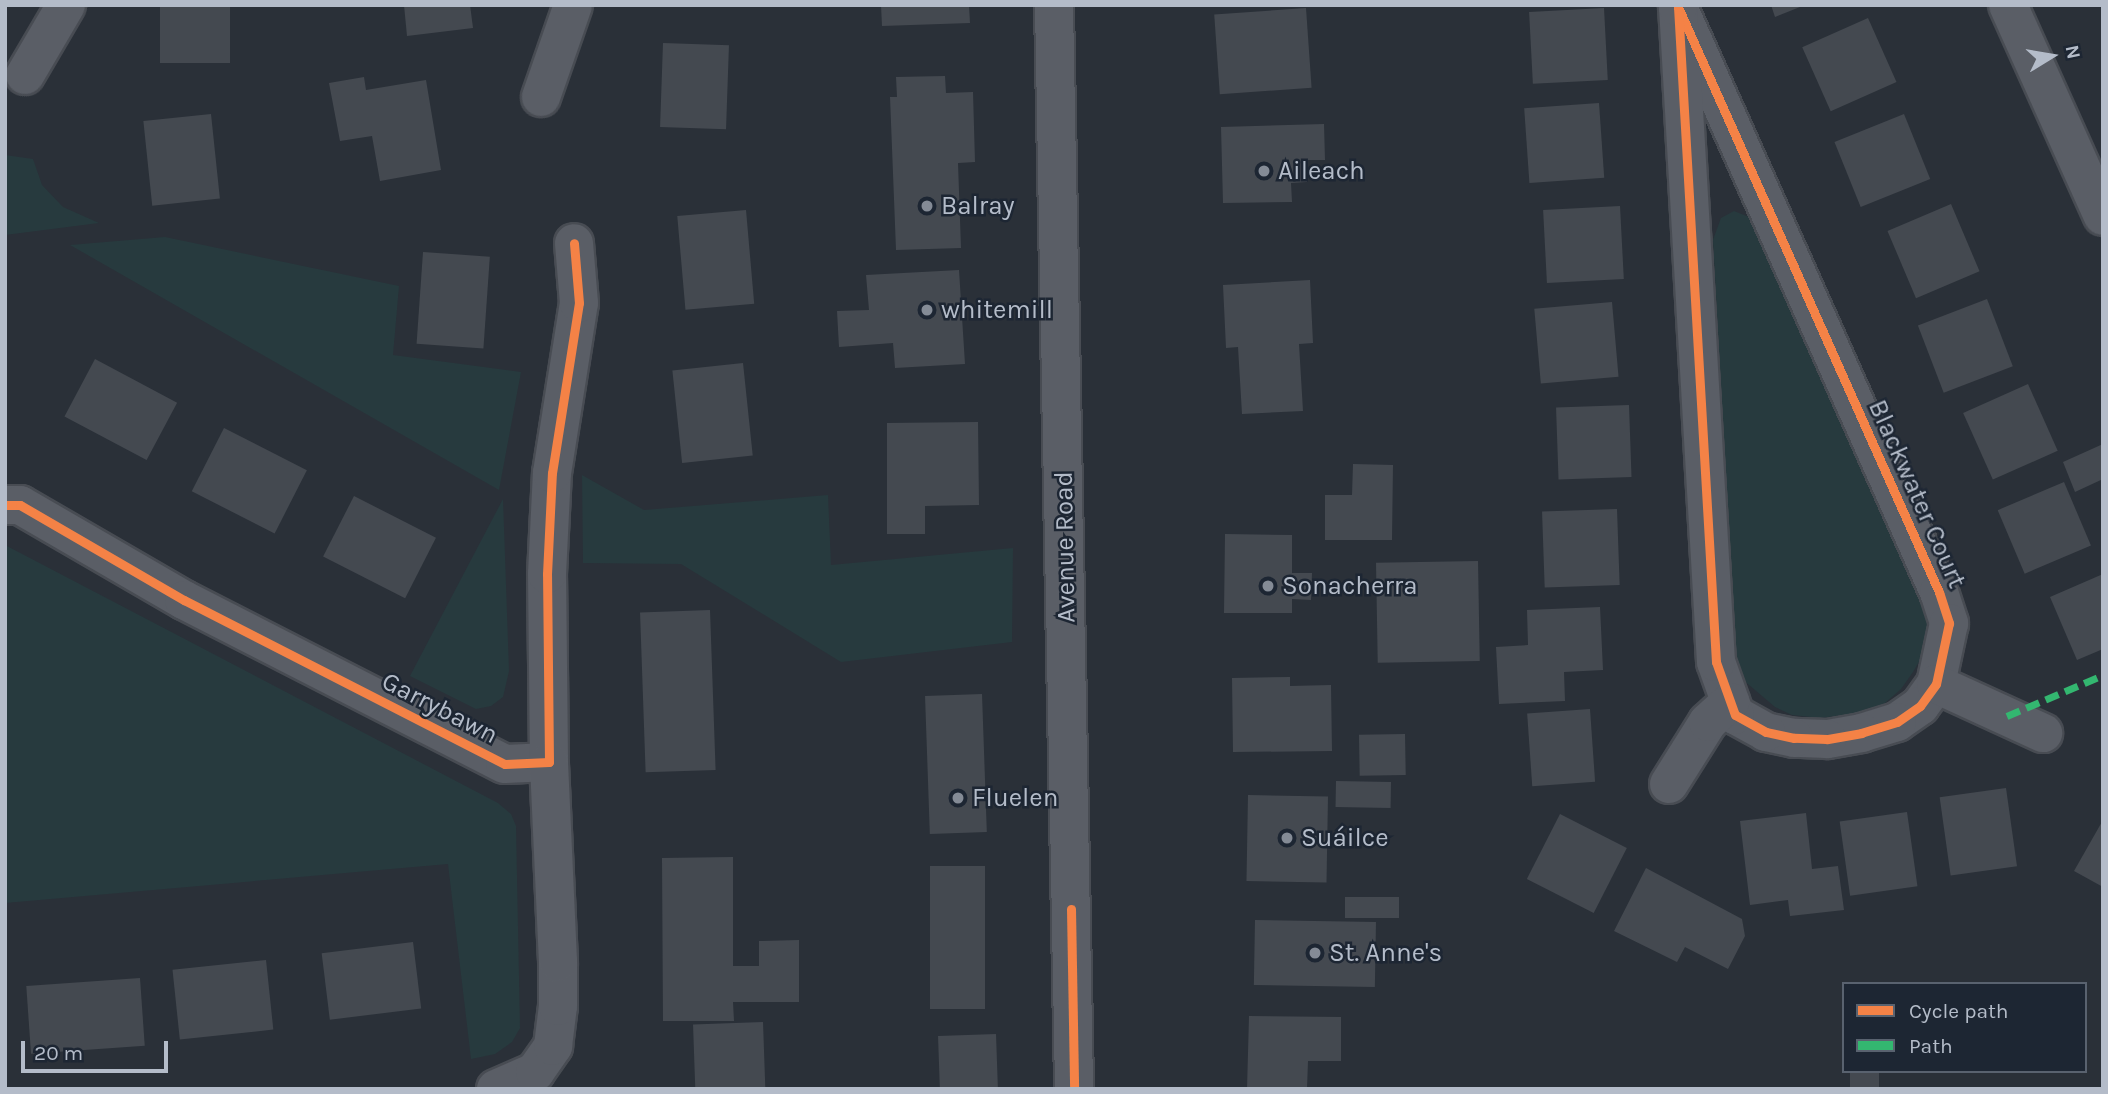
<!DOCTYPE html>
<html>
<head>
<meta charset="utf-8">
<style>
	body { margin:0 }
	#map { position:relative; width:2108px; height:1094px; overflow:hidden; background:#2a3038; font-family:Karla,sans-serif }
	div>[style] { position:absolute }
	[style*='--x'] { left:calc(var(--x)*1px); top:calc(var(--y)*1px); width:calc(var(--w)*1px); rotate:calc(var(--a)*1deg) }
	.green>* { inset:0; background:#273a3e }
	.building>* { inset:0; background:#444950; transform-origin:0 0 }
	.roads { filter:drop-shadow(2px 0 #484c53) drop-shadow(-2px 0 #484c53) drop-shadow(0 2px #484c53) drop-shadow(0 -2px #484c53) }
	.minor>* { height:38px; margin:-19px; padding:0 19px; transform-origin:19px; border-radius:19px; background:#5a5e66 }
	.quiet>* { height:7px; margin-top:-3.5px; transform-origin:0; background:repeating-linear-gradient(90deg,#33b770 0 14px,transparent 0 21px) }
	.cycleway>* { height:9px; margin:-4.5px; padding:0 4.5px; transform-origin:4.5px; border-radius:4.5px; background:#f48246 }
	.dots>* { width:19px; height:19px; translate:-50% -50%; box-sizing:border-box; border:4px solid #1d2633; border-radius:50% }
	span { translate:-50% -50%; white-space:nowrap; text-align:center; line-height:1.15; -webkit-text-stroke:5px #1d2633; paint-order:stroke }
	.poi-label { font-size:26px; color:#b4bcc9 }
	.left { translate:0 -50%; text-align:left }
	.street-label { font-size:26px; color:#b4bcc9 }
	.frame { position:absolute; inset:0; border:7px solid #b4bcc9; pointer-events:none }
	.legend { position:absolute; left:1842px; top:982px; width:245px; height:91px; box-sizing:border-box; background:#1d2633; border:2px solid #59626f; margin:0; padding:9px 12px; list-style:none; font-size:21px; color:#b4bcc9 }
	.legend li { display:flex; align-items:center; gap:14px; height:35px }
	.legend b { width:35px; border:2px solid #59626f }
	.north { position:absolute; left:2017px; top:21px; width:70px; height:70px; -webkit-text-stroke:5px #1d2633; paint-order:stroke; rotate:79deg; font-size:19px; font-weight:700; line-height:28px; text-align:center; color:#b4bcc9 }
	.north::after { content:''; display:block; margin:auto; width:24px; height:32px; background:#b4bcc9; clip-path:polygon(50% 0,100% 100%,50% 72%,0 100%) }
	.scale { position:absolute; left:21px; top:1041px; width:147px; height:32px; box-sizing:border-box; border:4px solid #b4bcc9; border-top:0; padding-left:9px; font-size:21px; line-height:24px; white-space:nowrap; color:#b4bcc9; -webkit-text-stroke:5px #1d2633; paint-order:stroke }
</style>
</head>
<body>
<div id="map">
	<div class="green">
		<div style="clip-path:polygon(5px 155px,33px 159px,42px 185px,63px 207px,99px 223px,5px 235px)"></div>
		<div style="clip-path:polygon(1734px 211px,1749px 217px,1758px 230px,1926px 614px,1930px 631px,1923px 655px,1913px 672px,1901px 689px,1885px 703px,1867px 712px,1820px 718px,1792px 715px,1775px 707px,1742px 679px,1736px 663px,1713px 240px,1721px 218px)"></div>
		<div style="clip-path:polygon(165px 237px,399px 286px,393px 355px,521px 372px,499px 490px,70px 245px)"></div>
		<div style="clip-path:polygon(582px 475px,644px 510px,828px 495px,831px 565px,1013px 548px,1012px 642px,841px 662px,681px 564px,583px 563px)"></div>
		<div style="clip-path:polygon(503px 499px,509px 671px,503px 697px,491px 706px,476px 709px,410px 676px)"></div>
		<div style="clip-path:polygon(5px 545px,498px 803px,511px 814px,516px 826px,520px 1028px,512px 1042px,495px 1054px,471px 1059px,448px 864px,5px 903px)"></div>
	</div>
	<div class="building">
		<div style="left:160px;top:5px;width:70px;height:58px"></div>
		<div style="clip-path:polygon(404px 5px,470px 5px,473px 28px,407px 36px)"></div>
		<div style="clip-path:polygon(881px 5px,969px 5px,970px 23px,882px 26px)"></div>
		<div style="clip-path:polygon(1771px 5px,1805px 5px,1775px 17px)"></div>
		<div style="left:1306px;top:8px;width:80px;height:92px;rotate:86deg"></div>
		<div style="left:1604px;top:8px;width:72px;height:75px;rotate:87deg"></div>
		<div style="left:1868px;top:18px;width:70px;height:72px;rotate:66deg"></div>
		<div style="left:663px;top:43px;width:66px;height:84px;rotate:2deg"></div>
		<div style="clip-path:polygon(945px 76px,946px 93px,973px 92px,975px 162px,958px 163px,961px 248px,896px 250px,890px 97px,897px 97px,896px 77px)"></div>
		<div style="clip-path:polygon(364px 77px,366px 90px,426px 80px,441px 170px,380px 181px,372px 136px,340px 141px,329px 83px)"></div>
		<div style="left:1599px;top:103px;width:75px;height:75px;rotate:86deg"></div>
		<div style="left:211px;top:114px;width:85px;height:68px;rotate:84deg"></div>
		<div style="left:1904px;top:114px;width:70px;height:75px;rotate:68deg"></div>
		<div style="clip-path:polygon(1324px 124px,1325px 160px,1307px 160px,1307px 182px,1291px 183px,1292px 202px,1223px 203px,1221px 127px)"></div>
		<div style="left:1951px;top:204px;width:73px;height:69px;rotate:67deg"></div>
		<div style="left:1620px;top:206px;width:73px;height:77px;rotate:87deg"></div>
		<div style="left:746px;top:210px;width:94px;height:69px;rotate:85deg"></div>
		<div style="left:423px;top:252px;width:67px;height:92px;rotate:4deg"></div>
		<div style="clip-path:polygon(959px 270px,965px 364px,895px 368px,893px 343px,839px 347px,837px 311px,869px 310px,866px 275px)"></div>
		<div style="clip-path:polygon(1310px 280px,1313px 343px,1299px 344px,1303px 411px,1242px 414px,1238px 347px,1226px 348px,1223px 285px)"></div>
		<div style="left:1987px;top:299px;width:72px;height:74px;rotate:69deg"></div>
		<div style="left:1612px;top:302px;width:75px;height:78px;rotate:85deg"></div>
		<div style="left:95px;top:359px;width:93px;height:65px;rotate:28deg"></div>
		<div style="left:743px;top:363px;width:93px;height:71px;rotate:84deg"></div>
		<div style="left:2028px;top:384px;width:73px;height:71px;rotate:66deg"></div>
		<div style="left:1629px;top:405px;width:72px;height:73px;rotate:88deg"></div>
		<div style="clip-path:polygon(978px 422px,979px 505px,925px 506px,925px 534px,887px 534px,887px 423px)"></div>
		<div style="left:224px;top:428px;width:93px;height:71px;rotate:27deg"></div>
		<div style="clip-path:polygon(2103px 444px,2103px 479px,2075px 492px,2063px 462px)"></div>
		<div style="clip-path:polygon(1353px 464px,1393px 465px,1392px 540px,1325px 540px,1325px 495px,1352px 495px)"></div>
		<div style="left:2064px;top:482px;width:69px;height:72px;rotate:67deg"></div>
		<div style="left:354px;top:496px;width:92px;height:68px;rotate:27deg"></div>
		<div style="left:1617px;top:509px;width:76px;height:75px;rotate:88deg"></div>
		<div style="clip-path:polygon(1225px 534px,1292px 535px,1292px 573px,1312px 573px,1311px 600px,1292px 599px,1292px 613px,1224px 613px)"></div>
		<div style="left:1478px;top:561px;width:100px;height:102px;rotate:89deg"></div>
		<div style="clip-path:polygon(2103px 574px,2103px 649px,2077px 660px,2050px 597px)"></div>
		<div style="clip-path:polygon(1600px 607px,1603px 670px,1564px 672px,1565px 701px,1499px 704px,1496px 647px,1528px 645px,1527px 610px)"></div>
		<div style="left:710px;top:610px;width:160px;height:70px;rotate:88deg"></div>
		<div style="clip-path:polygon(1290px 677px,1290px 686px,1331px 685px,1332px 751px,1233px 752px,1232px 678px)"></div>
		<div style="left:982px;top:694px;width:138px;height:57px;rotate:88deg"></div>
		<div style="left:1590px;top:709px;width:73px;height:63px;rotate:86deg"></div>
		<div style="left:1405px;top:734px;width:41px;height:46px;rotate:89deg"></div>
		<div style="left:1336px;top:781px;width:55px;height:26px;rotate:1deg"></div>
		<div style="left:2006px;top:788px;width:79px;height:67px;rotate:82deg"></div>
		<div style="left:1248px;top:795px;width:80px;height:86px;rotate:1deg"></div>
		<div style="left:1907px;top:812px;width:75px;height:68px;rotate:82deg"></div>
		<div style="clip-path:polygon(1806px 813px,1812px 869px,1838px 866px,1844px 910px,1790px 916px,1788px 900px,1750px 905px,1740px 821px)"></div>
		<div style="left:1560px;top:814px;width:75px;height:73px;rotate:27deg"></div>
		<div style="clip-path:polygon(2103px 820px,2103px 887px,2074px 871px)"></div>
		<div style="clip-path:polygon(733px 857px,733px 966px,759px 966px,759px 941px,799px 940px,799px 1002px,733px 1002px,734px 1021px,663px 1021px,662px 858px)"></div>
		<div style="left:985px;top:866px;width:143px;height:55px;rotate:90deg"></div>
		<div style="clip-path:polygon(1646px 868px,1742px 919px,1745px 936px,1728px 969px,1685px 947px,1677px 962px,1614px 931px)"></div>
		<div style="left:1345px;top:897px;width:54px;height:21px"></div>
		<div style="left:1255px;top:920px;width:121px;height:65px;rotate:1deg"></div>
		<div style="left:413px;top:942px;width:67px;height:92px;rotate:83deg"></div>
		<div style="left:266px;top:960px;width:70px;height:94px;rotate:84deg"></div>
		<div style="left:140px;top:978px;width:68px;height:114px;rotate:86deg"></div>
		<div style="clip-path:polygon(1249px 1016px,1341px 1017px,1341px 1061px,1308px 1061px,1307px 1089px,1247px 1089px)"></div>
		<div style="left:763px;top:1022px;width:67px;height:70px;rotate:88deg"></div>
		<div style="left:996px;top:1034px;width:55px;height:58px;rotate:88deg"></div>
		<div style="left:1850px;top:1071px;width:29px;height:18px"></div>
	</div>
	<div class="roads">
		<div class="minor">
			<div style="--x:1054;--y:5;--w:1084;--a:88.94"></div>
			<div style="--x:2008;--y:5;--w:231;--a:65.8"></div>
			<div style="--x:1678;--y:7;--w:641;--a:65.96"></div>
			<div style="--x:1939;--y:592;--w:33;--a:72"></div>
			<div style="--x:1949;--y:623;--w:62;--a:102"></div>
			<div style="--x:1936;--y:684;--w:27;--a:126"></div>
			<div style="--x:1920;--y:706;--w:28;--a:145"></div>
			<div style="--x:1897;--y:722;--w:37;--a:163"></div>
			<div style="--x:1862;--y:733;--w:36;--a:170"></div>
			<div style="--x:1827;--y:739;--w:33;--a:-178"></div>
			<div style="--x:1794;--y:738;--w:29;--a:-168"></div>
			<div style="--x:1766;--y:732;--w:35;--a:-151"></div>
			<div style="--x:1735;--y:715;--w:56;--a:-109.7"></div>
			<div style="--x:1716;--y:662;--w:656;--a:-93.32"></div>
			<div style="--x:1678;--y:7;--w:2;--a:-90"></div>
			<div style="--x:25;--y:75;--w:81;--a:-59.6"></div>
			<div style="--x:541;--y:97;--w:97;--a:-70.8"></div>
			<div style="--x:5;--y:505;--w:15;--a:0"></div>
			<div style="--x:20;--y:505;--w:190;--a:30.1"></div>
			<div style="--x:184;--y:600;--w:360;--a:27.1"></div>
			<div style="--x:505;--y:764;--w:44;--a:-2.6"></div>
			<div style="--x:549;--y:762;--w:188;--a:-90.6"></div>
			<div style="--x:547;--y:574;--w:101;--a:-87.2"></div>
			<div style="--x:552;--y:473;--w:172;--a:-81"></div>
			<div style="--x:579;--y:303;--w:60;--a:-94.8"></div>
			<div style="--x:1936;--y:684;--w:118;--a:24.6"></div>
			<div style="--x:1669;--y:784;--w:73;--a:-57.8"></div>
			<div style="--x:1708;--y:722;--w:30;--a:-42"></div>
			<div style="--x:496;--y:1089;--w:43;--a:-23.6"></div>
			<div style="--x:535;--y:1072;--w:32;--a:-55"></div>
			<div style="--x:553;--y:1046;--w:40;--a:-82.9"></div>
			<div style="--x:558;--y:1006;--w:44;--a:-90"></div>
			<div style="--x:558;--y:962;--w:200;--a:-92.6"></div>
		</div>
	</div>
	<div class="quiet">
		<div style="--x:2007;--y:716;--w:104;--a:-23.1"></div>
	</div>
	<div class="cycleway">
		<div style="--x:1678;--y:7;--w:641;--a:65.96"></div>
		<div style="--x:1939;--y:592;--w:33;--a:72"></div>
		<div style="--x:1949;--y:623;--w:62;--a:102"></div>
		<div style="--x:1936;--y:684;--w:27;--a:126"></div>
		<div style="--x:1920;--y:706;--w:28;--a:145"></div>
		<div style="--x:1897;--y:722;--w:37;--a:163"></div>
		<div style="--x:1862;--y:733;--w:36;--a:170"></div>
		<div style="--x:1827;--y:739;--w:33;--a:-178"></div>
		<div style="--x:1794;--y:738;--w:29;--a:-168"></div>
		<div style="--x:1766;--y:732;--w:35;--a:-151"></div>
		<div style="--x:1735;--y:715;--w:56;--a:-109.7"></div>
		<div style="--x:1716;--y:662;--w:656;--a:-93.32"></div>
		<div style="--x:1678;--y:7;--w:2;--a:-90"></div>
		<div style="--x:5;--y:505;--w:15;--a:0"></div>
		<div style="--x:20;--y:505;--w:190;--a:30.1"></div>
		<div style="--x:184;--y:600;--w:360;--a:27.1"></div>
		<div style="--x:505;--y:764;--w:44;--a:-2.6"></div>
		<div style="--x:549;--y:762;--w:188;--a:-90.6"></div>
		<div style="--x:547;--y:574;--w:101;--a:-87.2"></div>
		<div style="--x:552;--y:473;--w:172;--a:-81"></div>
		<div style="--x:579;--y:303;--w:60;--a:-94.8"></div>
		<div style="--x:1071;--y:909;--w:180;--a:89"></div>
	</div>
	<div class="dots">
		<div style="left:1264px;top:171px;background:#848b96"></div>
		<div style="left:927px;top:206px;background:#848b96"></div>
		<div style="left:927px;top:310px;background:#848b96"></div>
		<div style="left:1268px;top:586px;background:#848b96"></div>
		<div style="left:958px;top:798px;background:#848b96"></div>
		<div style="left:1287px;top:838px;background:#848b96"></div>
		<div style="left:1315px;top:953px;background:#848b96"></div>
	</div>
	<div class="poi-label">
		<span class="left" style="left:1278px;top:171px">Aileach</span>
		<span class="left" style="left:941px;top:206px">Balray</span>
		<span class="left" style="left:941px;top:310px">whitemill</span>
		<span class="left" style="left:1282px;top:586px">Sonacherra</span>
		<span class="left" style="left:972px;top:798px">Fluelen</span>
		<span class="left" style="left:1301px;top:838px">Suáilce</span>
		<span class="left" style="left:1329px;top:953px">St. Anne's</span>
	</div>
	<div class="street-label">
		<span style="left:1917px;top:494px;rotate:66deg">Blackwater Court</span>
		<span style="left:1065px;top:547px;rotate:-91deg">Avenue Road</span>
		<span style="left:440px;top:708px;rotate:27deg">Garrybawn</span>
	</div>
	<div class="frame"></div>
	<ul class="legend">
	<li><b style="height:9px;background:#f48246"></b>Cycle path</li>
	<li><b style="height:9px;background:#33b770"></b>Path</li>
	</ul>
	<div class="north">N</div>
	<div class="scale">20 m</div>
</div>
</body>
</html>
